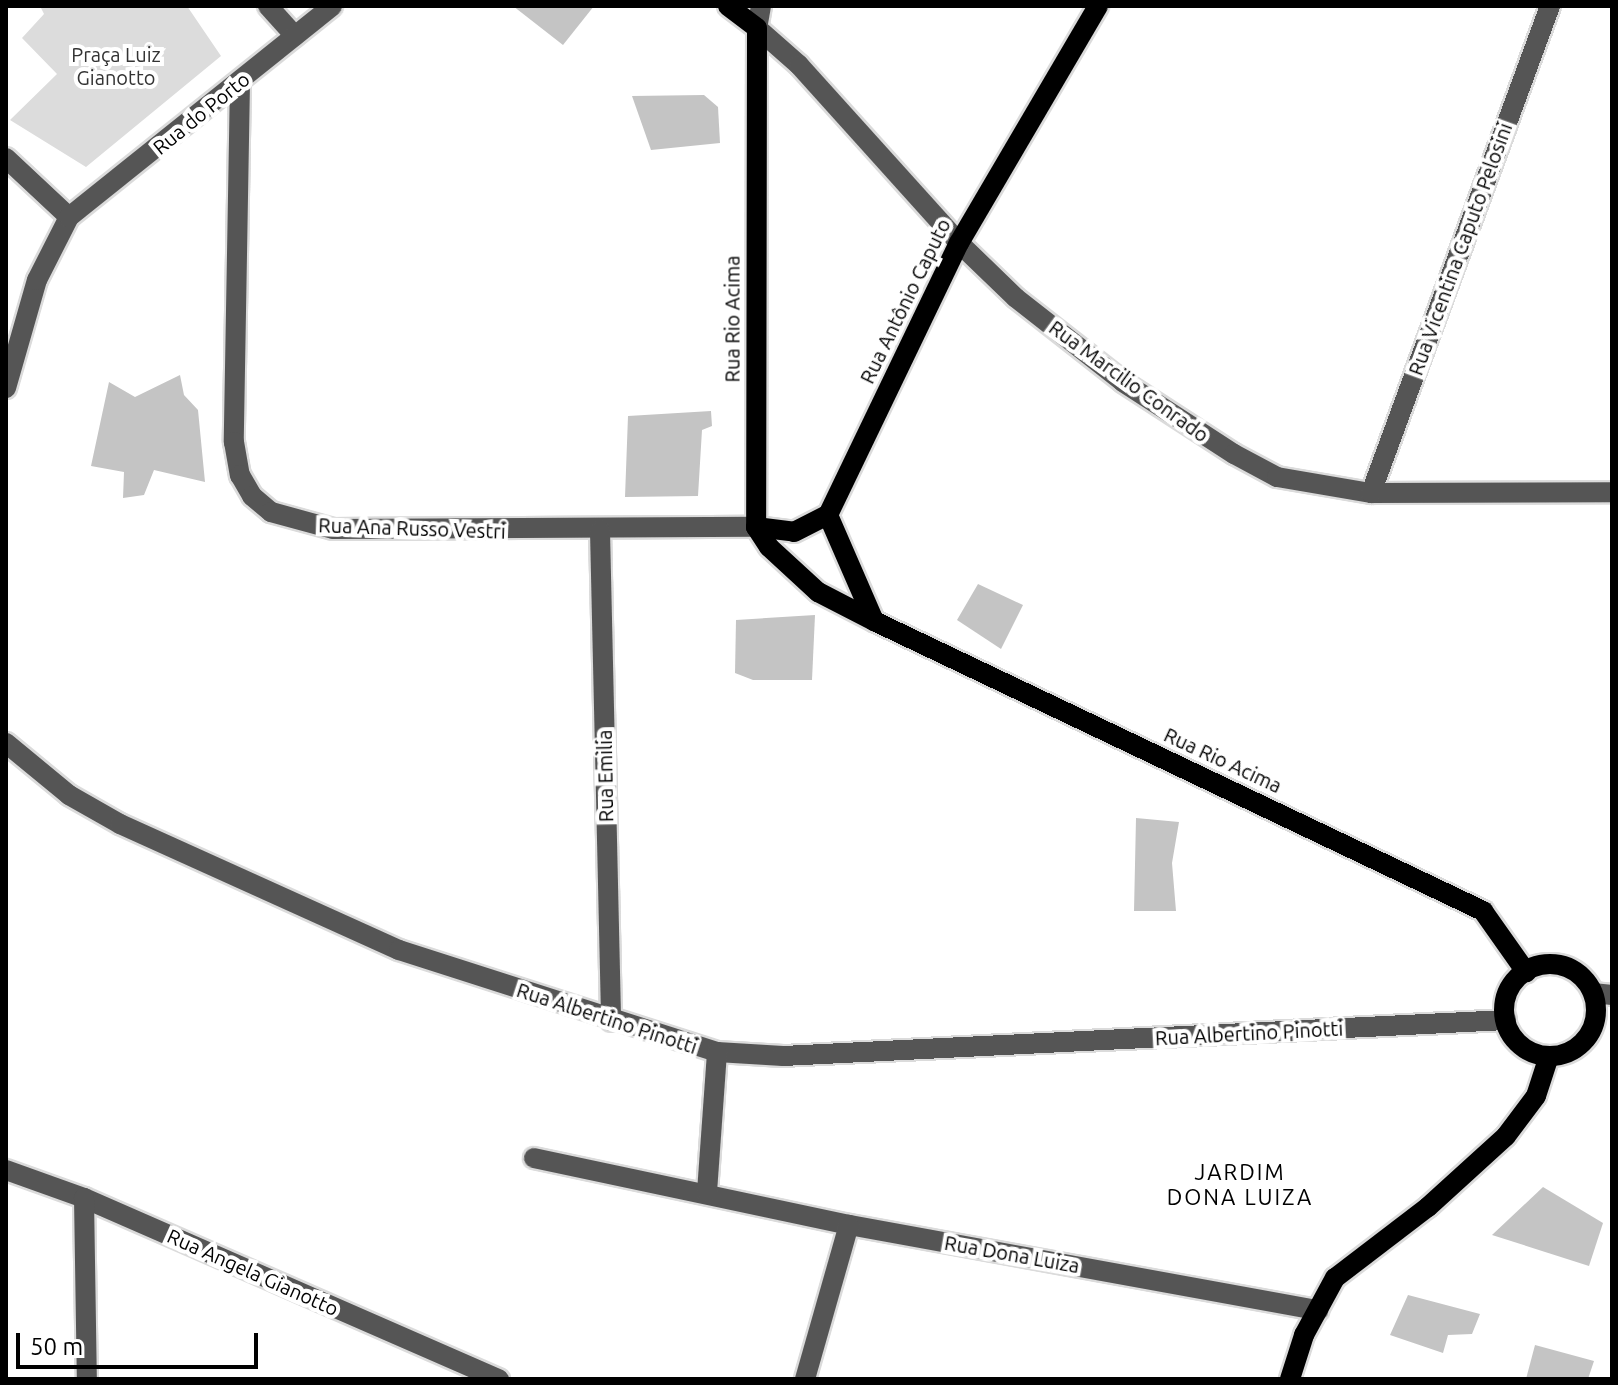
<!DOCTYPE html>
<html>
<head>
<meta charset="utf-8">
<style>
	body { margin:0 }
	#map { position:relative; width:1618px; height:1385px; overflow:hidden; background:#fff; font-family:Ubuntu,sans-serif }
	div>[style] { position:absolute }
	[style*='--x'] { left:calc(var(--x)*1px); top:calc(var(--y)*1px); width:calc(var(--w)*1px); rotate:calc(var(--a)*1deg) }
	.green>* { inset:0; background:#dcdcdc }
	.building>* { inset:0; background:#c4c4c4 }
	.roads { filter:drop-shadow(2px 0 #dbdbdb) drop-shadow(-2px 0 #dbdbdb) drop-shadow(0 2px #dbdbdb) drop-shadow(0 -2px #dbdbdb) }
	.minor>* { height:20px; margin:-10px; padding:0 10px; transform-origin:10px; border-radius:10px; background:#555 }
	.major>* { height:20px; margin:-10px; padding:0 10px; transform-origin:10px; border-radius:10px; background:#000 }
	.major>.ring { margin:-10px; padding:0; box-sizing:content-box; background:none; border:20px solid #000; border-radius:50% }
	span { translate:-50% -50%; white-space:nowrap; text-align:center; line-height:1.15; -webkit-text-stroke:8px #fff; paint-order:stroke }
	.park-label { font-size:20px; color:#333 }
	.street-label { font-size:20px; color:#000 }
	.neighbourhood-label { font-size:22px; color:#000; letter-spacing:2px }
	.frame { position:absolute; inset:0; border:8px solid #000; pointer-events:none }
	.scale { position:absolute; left:16px; top:1333px; width:242px; height:36px; box-sizing:border-box; border:4px solid #000; border-top:0; padding-left:10px; font-size:24px; line-height:28px; white-space:nowrap; color:#000; -webkit-text-stroke:6px #fff; paint-order:stroke }
</style>
</head>
<body>
<div id="map">
	<div class="green">
		<div style="clip-path:polygon(40px 6px,187px 6px,221px 56px,86px 167px,10px 120px,57px 74px,22px 38px,44px 14px)"></div>
	</div>
	<div class="building">
		<div style="clip-path:polygon(513px 6px,594px 6px,563px 45px)"></div>
		<div style="clip-path:polygon(704px 95px,718px 107px,720px 143px,651px 150px,632px 96px)"></div>
		<div style="clip-path:polygon(180px 375px,184px 395px,198px 410px,205px 482px,154px 470px,144px 495px,123px 498px,124px 472px,91px 466px,109px 382px,135px 397px)"></div>
		<div style="clip-path:polygon(711px 411px,712px 426px,702px 430px,698px 496px,625px 497px,628px 416px)"></div>
		<div style="clip-path:polygon(978px 584px,1023px 605px,1001px 649px,957px 620px)"></div>
		<div style="clip-path:polygon(815px 615px,812px 680px,753px 680px,735px 673px,736px 620px)"></div>
		<div style="clip-path:polygon(1136px 818px,1179px 822px,1172px 863px,1176px 911px,1134px 911px)"></div>
		<div style="clip-path:polygon(1543px 1187px,1603px 1223px,1589px 1266px,1492px 1235px)"></div>
		<div style="clip-path:polygon(1408px 1295px,1480px 1314px,1472px 1334px,1448px 1335px,1443px 1353px,1390px 1335px)"></div>
		<div style="clip-path:polygon(1535px 1345px,1594px 1361px,1588px 1379px,1526px 1379px)"></div>
	</div>
	<div class="roads">
		<div class="minor">
			<div style="--x:268;--y:6;--w:40;--a:48"></div>
			<div style="--x:761;--y:6;--w:22;--a:100"></div>
			<div style="--x:757;--y:28;--w:56;--a:41.4"></div>
			<div style="--x:799;--y:65;--w:239;--a:48"></div>
			<div style="--x:959;--y:243;--w:79;--a:44"></div>
			<div style="--x:1016;--y:298;--w:136;--a:38.1"></div>
			<div style="--x:1123;--y:382;--w:132;--a:33"></div>
			<div style="--x:1234;--y:454;--w:49;--a:28.1"></div>
			<div style="--x:1277;--y:477;--w:95;--a:9.7"></div>
			<div style="--x:1371;--y:493;--w:241;--a:-0.2"></div>
			<div style="--x:240;--y:82;--w:360;--a:91"></div>
			<div style="--x:234;--y:442;--w:34;--a:80"></div>
			<div style="--x:240;--y:475;--w:24;--a:60"></div>
			<div style="--x:252;--y:496;--w:25;--a:40"></div>
			<div style="--x:271;--y:512;--w:64;--a:15.3"></div>
			<div style="--x:333;--y:529;--w:423;--a:-0.3"></div>
			<div style="--x:6;--y:158;--w:86;--a:43.1"></div>
			<div style="--x:6;--y:388;--w:112;--a:-74"></div>
			<div style="--x:37;--y:280;--w:71;--a:-63.1"></div>
			<div style="--x:69;--y:217;--w:337;--a:-38.7"></div>
			<div style="--x:1371;--y:493;--w:519;--a:-69.82"></div>
			<div style="--x:600;--y:531;--w:490;--a:88.7"></div>
			<div style="--x:6;--y:743;--w:82;--a:39.5"></div>
			<div style="--x:69;--y:795;--w:59;--a:29.6"></div>
			<div style="--x:120;--y:824;--w:306;--a:24.3"></div>
			<div style="--x:399;--y:950;--w:334;--a:17.8"></div>
			<div style="--x:717;--y:1052;--w:66;--a:3.5"></div>
			<div style="--x:783;--y:1056;--w:724;--a:-2.85"></div>
			<div style="--x:1593;--y:993;--w:19;--a:6"></div>
			<div style="--x:534;--y:1158;--w:322;--a:12"></div>
			<div style="--x:849;--y:1225;--w:477;--a:10.3"></div>
			<div style="--x:6;--y:1170;--w:83;--a:19.7"></div>
			<div style="--x:84;--y:1198;--w:453;--a:23.6"></div>
			<div style="--x:707;--y:1192;--w:140;--a:-85.9"></div>
			<div style="--x:84;--y:1198;--w:181;--a:89.1"></div>
			<div style="--x:805;--y:1379;--w:160;--a:-74.1"></div>
		</div>
		<div class="major">
			<div style="--x:728;--y:6;--w:36;--a:37"></div>
			<div style="--x:757;--y:28;--w:499;--a:90.1"></div>
			<div style="--x:756;--y:527;--w:24;--a:57"></div>
			<div style="--x:769;--y:547;--w:67;--a:42.6"></div>
			<div style="--x:818;--y:592;--w:63;--a:27.4"></div>
			<div style="--x:874;--y:621;--w:675;--a:25.46"></div>
			<div style="--x:1483;--y:911;--w:75;--a:54.8"></div>
			<div style="--x:828;--y:515;--w:116;--a:66.5"></div>
			<div style="--x:756;--y:527;--w:38;--a:7"></div>
			<div style="--x:794;--y:532;--w:38;--a:-27"></div>
			<div style="--x:828;--y:515;--w:302;--a:-64.3"></div>
			<div style="--x:959;--y:243;--w:275;--a:-59.6"></div>
			<div class="ring" style="left:1504px;top:964px;width:72px;height:72px"></div>
			<div style="--x:1290;--y:1379;--w:46;--a:-72.3"></div>
			<div style="--x:1304;--y:1335;--w:65;--a:-61.5"></div>
			<div style="--x:1335;--y:1278;--w:117;--a:-37.4"></div>
			<div style="--x:1428;--y:1207;--w:105;--a:-42.3"></div>
			<div style="--x:1506;--y:1136;--w:50;--a:-53.1"></div>
			<div style="--x:1536;--y:1096;--w:42;--a:-72"></div>
		</div>
	</div>
	<div class="park-label">
		<span style="left:116px;top:66px">Praça Luiz<br>Gianotto</span>
	</div>
	<div class="street-label">
		<span style="left:201px;top:113px;rotate:-39deg">Rua do Porto</span>
		<span style="left:1460px;top:249px;rotate:-70deg">Rua Vicentina Caputo Pelosini</span>
		<span style="left:905px;top:301px;rotate:-64deg">Rua Antônio Caputo</span>
		<span style="left:732px;top:319px;rotate:-90deg">Rua Rio Acima</span>
		<span style="left:1129px;top:381px;rotate:36deg">Rua Marcilio Conrado</span>
		<span style="left:412px;top:528px;rotate:2deg">Rua Ana Russo Vestri</span>
		<span style="left:1223px;top:760px;rotate:25deg">Rua Rio Acima</span>
		<span style="left:605px;top:776px;rotate:-91deg">Rua Emilia</span>
		<span style="left:607px;top:1018px;rotate:18deg">Rua Albertino Pinotti</span>
		<span style="left:1249px;top:1033px;rotate:-3deg">Rua Albertino Pinotti</span>
		<span style="left:1012px;top:1254px;rotate:10deg">Rua Dona Luiza</span>
		<span style="left:253px;top:1272px;rotate:24deg">Rua Angela Gianotto</span>
	</div>
	<div class="neighbourhood-label">
		<span style="left:1240px;top:1184px">JARDIM<br>DONA LUIZA</span>
	</div>
	<div class="frame"></div>
	<div class="scale">50 m</div>
</div>
</body>
</html>
